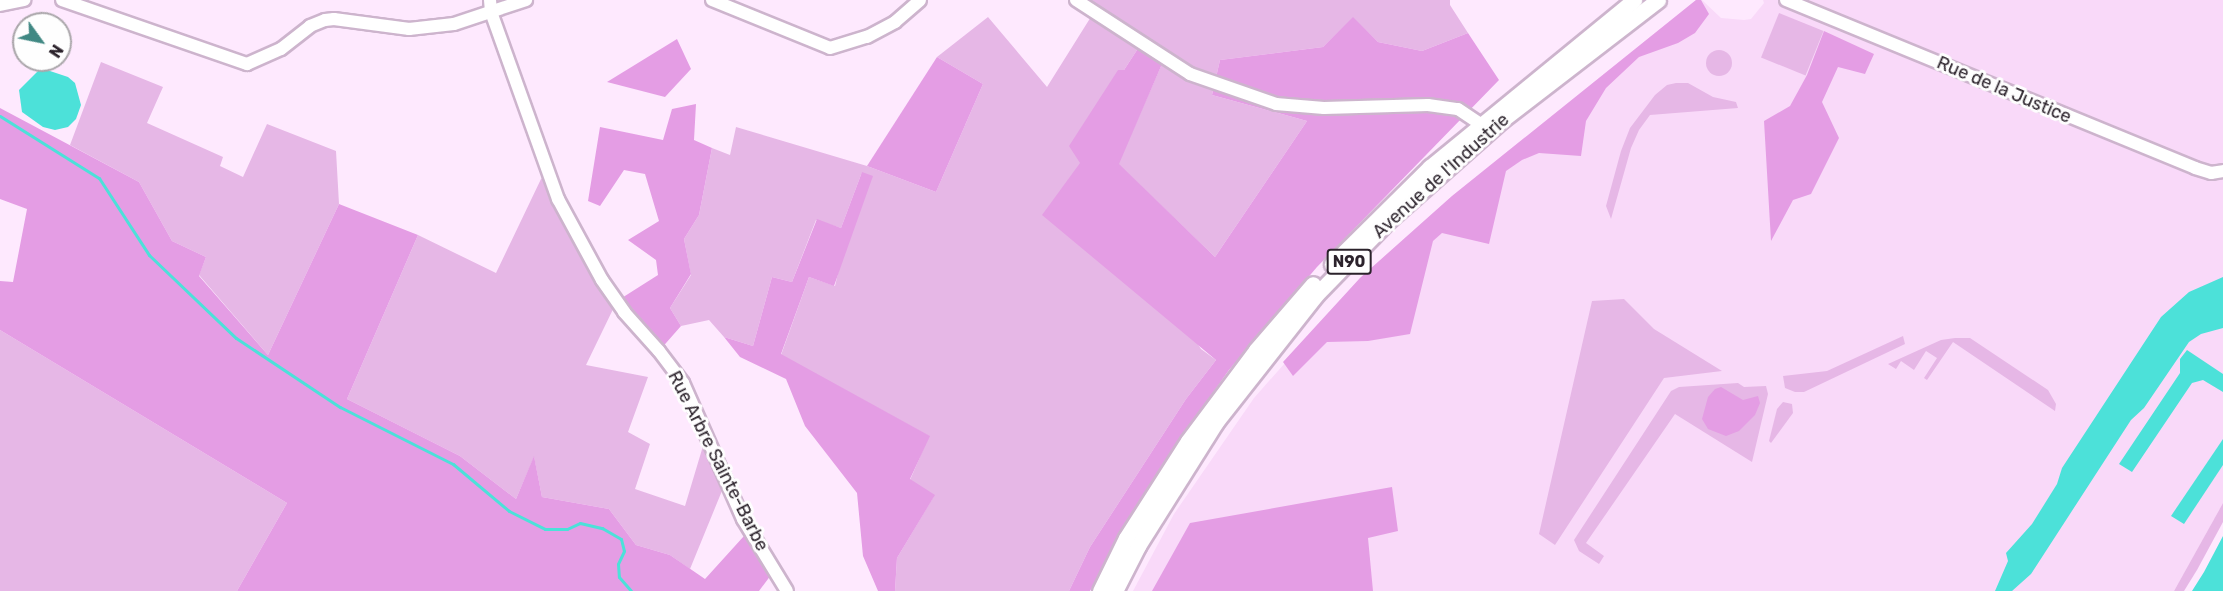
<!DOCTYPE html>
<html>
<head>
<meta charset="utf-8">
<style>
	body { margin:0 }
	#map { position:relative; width:2223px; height:591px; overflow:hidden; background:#fee9fe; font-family:Rubik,sans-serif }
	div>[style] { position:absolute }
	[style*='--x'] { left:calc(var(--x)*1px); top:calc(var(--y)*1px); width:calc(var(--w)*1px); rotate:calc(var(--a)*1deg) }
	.built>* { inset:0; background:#f9d9f9 }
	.green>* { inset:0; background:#e6b7e6; transform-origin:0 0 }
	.round { border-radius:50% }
	.forest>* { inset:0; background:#e49de4 }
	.water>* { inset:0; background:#4ce1d9 }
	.stream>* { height:3px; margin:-1.5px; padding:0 1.5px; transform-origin:1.5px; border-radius:1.5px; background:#4ce1d9 }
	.roads { filter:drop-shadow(2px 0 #cdb4cd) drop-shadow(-2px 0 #cdb4cd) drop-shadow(0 2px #cdb4cd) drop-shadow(0 -2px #cdb4cd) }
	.minor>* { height:12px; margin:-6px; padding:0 6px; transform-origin:6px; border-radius:6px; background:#fff }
	.major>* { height:15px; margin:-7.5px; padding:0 7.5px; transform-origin:7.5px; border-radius:7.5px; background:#fff }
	span { translate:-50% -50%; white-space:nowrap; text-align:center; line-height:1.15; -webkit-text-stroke:6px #fefefe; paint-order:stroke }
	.shield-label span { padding:2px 4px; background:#fefefe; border:2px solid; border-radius:4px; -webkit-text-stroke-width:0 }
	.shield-label { font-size:16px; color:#2b222b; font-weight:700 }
	.street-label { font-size:18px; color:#2b222b }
	.north { position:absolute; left:12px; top:12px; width:60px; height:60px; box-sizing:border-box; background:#fefefe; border:2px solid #aaa6aa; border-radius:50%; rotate:123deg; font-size:16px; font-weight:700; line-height:24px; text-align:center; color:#2b222b }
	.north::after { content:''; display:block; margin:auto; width:21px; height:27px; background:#408883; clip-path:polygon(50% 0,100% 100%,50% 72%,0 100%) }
</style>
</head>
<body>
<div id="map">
	<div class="built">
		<div style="clip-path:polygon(1696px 0,1702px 0,1721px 18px,1744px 20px,1751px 19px,1764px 3px,1763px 0,2223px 0,2223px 503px,2174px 591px,1133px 591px,1174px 514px,1254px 398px,1360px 278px,1452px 196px)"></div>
	</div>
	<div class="green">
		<div style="clip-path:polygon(1076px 0,1450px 0,1450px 5px,1468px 33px,1422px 51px,1378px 42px,1353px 18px,1323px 47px,1220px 60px,1212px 95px,1307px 121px,1215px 257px,1118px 164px,1165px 57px,1137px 50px,1124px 70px,1081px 163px,1201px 349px,1216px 360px,1186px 399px,1090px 547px,1069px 591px,895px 591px,897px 558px,934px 496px,910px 480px,929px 436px,781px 355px,809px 277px,835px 286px,862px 172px,841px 228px,816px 220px,792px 282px,772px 277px,753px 346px,724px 337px,709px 320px,681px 326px,670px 308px,691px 275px,684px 239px,699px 215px,712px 148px,730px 155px,736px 127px,867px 166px,936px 192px,983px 84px,937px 57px,988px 17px,1047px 87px,1094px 12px)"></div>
		<div style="left:1779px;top:13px;width:48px;height:48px;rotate:22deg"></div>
		<div class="round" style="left:1706px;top:50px;width:26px;height:26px"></div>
		<div style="clip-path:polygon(101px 62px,163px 87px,147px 123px,223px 157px,220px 166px,243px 177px,267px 124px,336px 151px,339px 204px,268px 355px,199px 275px,206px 257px,172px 241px,139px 182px,70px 145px)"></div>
		<div style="clip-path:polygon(1676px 83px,1688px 83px,1713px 97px,1736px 102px,1738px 108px,1650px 115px,1639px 130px,1631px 148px,1611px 219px,1606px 206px,1621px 151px,1630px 128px,1655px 95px,1667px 85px)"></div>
		<div style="clip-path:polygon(548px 173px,617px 301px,586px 365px,648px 377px,628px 432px,650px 444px,635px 489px,685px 506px,706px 436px,726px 481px,690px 569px,670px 555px,636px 545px,609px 509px,542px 497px,534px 457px,516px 499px,460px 456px,347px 399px,418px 235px,496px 273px,541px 179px)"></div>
		<div style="clip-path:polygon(1624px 299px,1654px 329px,1722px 371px,1664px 378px,1555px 545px,1539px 534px,1592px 301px)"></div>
		<div style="clip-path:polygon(0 330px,287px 503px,237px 591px,0 591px)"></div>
		<div style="clip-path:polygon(1903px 336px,1905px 344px,1804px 392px,1795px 392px,1785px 388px,1783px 376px,1827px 371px)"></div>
		<div style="clip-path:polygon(1955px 338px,1970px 338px,2048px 390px,2056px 404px,2055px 411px,1953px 342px,1927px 380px,1924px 378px,1937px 358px,1926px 351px,1914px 370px,1901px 361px,1896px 369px,1888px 364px,1941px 340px)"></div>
		<div style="clip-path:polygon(1738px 383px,1744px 387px,1766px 386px,1768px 394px,1752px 462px,1675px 414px,1586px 543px,1604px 556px,1599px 564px,1579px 551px,1574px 540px,1671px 391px,1679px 387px)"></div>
		<div style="clip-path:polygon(1783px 402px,1792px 404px,1793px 413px,1771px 443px,1769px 441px,1777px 409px)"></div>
		<div style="clip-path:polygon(2223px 503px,2223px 522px,2197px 570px,2184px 591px,2174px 591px)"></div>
	</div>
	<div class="forest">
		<div style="clip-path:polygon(1696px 0,1701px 0,1709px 14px,1695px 33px,1678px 43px,1639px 57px,1606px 88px,1586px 121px,1581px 156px,1539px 153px,1522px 160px,1506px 171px,1489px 244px,1442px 233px,1433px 241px,1410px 334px,1368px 341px,1327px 342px,1293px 376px,1283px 362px,1360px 278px,1452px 196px)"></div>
		<div style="clip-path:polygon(1353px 17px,1378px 42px,1422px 51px,1468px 33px,1499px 80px,1317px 267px,1229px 370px,1164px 462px,1090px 591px,1069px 591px,1090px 547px,1186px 399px,1216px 360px,1042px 215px,1080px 163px,1069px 146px,1118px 70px,1124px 70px,1137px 50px,1147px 46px,1165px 57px,1119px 164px,1215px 257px,1307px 121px,1212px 95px,1220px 60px,1323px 47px)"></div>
		<div style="clip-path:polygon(1824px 31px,1874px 54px,1865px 74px,1838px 67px,1822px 102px,1839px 138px,1811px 194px,1793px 200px,1771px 241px,1764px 121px,1790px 106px,1807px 75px)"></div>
		<div style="clip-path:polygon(677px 39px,691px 69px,665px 97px,607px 82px)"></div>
		<div style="clip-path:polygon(937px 57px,983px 84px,936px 192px,867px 166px)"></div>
		<div style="clip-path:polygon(696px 104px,694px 140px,712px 148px,699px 215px,684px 239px,691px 274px,670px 308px,681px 326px,659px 351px,617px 301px,658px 275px,656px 260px,628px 240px,659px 221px,645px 174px,624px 170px,600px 206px,588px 201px,600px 127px,663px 140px,672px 109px)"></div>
		<div style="clip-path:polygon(0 108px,139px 182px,172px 241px,206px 257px,199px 276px,268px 355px,339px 204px,418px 235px,347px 399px,460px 456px,516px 499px,534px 456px,542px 497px,609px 509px,636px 545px,670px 555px,705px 579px,744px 536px,771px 575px,759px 591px,237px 591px,287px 503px,0 330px,0 281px,13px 282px,27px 209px,0 199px)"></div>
		<div style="clip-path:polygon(862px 172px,873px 176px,834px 286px,809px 277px,781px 354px,930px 436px,910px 479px,935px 495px,897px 558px,895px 591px,878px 591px,863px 556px,857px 493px,805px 426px,786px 379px,740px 357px,724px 337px,753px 346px,772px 277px,792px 282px,817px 219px,841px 228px)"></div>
		<div style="clip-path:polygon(1721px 387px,1743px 400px,1758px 396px,1760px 403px,1755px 415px,1739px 431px,1726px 436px,1708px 429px,1702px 419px,1708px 397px,1715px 389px)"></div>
		<div style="clip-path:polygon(1392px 487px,1398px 531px,1368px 538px,1373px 591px,1152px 591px,1190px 523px)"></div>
	</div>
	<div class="water">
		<div style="clip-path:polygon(41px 68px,68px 77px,75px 83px,81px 105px,76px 119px,68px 127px,55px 130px,43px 127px,22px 112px,19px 90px)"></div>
		<div style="clip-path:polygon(2223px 277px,2223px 328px,2201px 334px,2189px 342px,2144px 408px,2131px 420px,2031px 574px,2012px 591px,1995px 591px,2008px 561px,2006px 553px,2032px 524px,2057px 484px,2062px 468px,2161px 317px,2189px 292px)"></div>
		<div style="clip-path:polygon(2187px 350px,2223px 374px,2223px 392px,2203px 380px,2192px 383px,2132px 472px,2119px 464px,2180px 373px,2180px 359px)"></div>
		<div style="clip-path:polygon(2223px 439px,2223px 465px,2184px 524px,2171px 516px)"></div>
		<div style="clip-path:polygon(2223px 536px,2223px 591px,2192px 591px,2204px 572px)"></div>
	</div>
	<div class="stream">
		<div style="--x:0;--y:116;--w:117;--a:32.1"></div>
		<div style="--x:99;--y:178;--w:92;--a:57"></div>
		<div style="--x:149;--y:255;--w:120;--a:43.7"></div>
		<div style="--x:236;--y:338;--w:125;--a:33.6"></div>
		<div style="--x:340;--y:407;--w:127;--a:26.8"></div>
		<div style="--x:453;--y:464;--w:73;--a:40"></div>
		<div style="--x:509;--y:511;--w:40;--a:26.6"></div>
		<div style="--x:545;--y:529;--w:22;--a:0"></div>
		<div style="--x:567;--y:529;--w:14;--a:-25"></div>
		<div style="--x:580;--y:523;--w:23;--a:13"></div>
		<div style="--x:602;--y:528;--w:22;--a:30"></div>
		<div style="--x:621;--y:539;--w:12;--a:76"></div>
		<div style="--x:624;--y:551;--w:14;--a:115"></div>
		<div style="--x:618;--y:564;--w:13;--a:86"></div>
		<div style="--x:619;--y:577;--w:18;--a:49"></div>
	</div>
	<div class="roads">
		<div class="minor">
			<div style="--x:62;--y:0;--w:196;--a:19.1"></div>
			<div style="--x:247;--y:64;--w:37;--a:-24"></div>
			<div style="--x:281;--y:49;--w:37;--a:-38"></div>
			<div style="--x:310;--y:26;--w:16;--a:-22"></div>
			<div style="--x:325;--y:20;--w:9;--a:-6"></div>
			<div style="--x:334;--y:19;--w:76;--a:7.6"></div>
			<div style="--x:409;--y:29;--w:45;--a:-6.3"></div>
			<div style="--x:454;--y:24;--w:76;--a:-18.4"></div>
			<div style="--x:490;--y:0;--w:12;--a:85"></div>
			<div style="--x:491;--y:12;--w:199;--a:70.3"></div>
			<div style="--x:558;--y:199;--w:92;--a:61.5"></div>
			<div style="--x:602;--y:280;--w:39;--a:55"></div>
			<div style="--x:624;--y:312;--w:52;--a:48.1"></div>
			<div style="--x:659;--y:351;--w:40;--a:53"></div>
			<div style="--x:683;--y:383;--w:149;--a:66.2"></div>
			<div style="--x:743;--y:519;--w:84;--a:58.6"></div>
			<div style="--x:712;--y:0;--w:127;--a:22.1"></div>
			<div style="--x:830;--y:48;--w:39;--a:-17"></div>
			<div style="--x:867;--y:37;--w:32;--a:-28"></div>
			<div style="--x:895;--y:22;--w:33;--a:-41"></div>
			<div style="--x:1076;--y:0;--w:136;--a:33"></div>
			<div style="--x:1190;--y:74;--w:91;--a:19.2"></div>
			<div style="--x:1276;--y:104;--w:48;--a:4.8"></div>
			<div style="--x:1324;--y:108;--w:104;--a:-1.7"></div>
			<div style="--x:1428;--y:105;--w:30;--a:8"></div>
			<div style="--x:1458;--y:109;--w:27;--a:34"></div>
			<div style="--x:1786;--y:0;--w:442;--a:22.3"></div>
			<div style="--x:2195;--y:168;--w:17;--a:17"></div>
			<div style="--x:2211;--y:173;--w:12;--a:-9"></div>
			<div style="--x:0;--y:5;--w:25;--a:-12"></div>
		</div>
		<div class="major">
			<div style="--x:1332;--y:264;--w:138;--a:-44.7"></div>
			<div style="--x:1430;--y:167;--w:264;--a:-39.3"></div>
			<div style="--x:1100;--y:591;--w:59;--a:-63.9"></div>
			<div style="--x:1126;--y:538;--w:115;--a:-57.4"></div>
			<div style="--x:1188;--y:441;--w:114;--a:-53.2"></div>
			<div style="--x:1256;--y:350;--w:87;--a:-49.2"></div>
			<div style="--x:1115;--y:591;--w:51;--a:-62.9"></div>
			<div style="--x:1138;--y:546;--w:146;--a:-57.8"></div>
			<div style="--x:1216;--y:422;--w:160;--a:-51.8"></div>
			<div style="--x:1315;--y:296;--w:106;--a:-45.8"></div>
			<div style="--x:1389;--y:220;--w:151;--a:-41.5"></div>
			<div style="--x:1502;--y:120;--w:197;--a:-37.6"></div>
		</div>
	</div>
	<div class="shield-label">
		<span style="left:1349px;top:262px">N90</span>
	</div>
	<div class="street-label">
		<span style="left:2004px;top:90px;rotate:23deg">Rue de la Justice</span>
		<span style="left:1441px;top:176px;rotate:-42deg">Avenue de l'Industrie</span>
		<span style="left:718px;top:461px;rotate:63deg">Rue Arbre Sainte-Barbe</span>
	</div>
	<div class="north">N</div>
</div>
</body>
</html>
